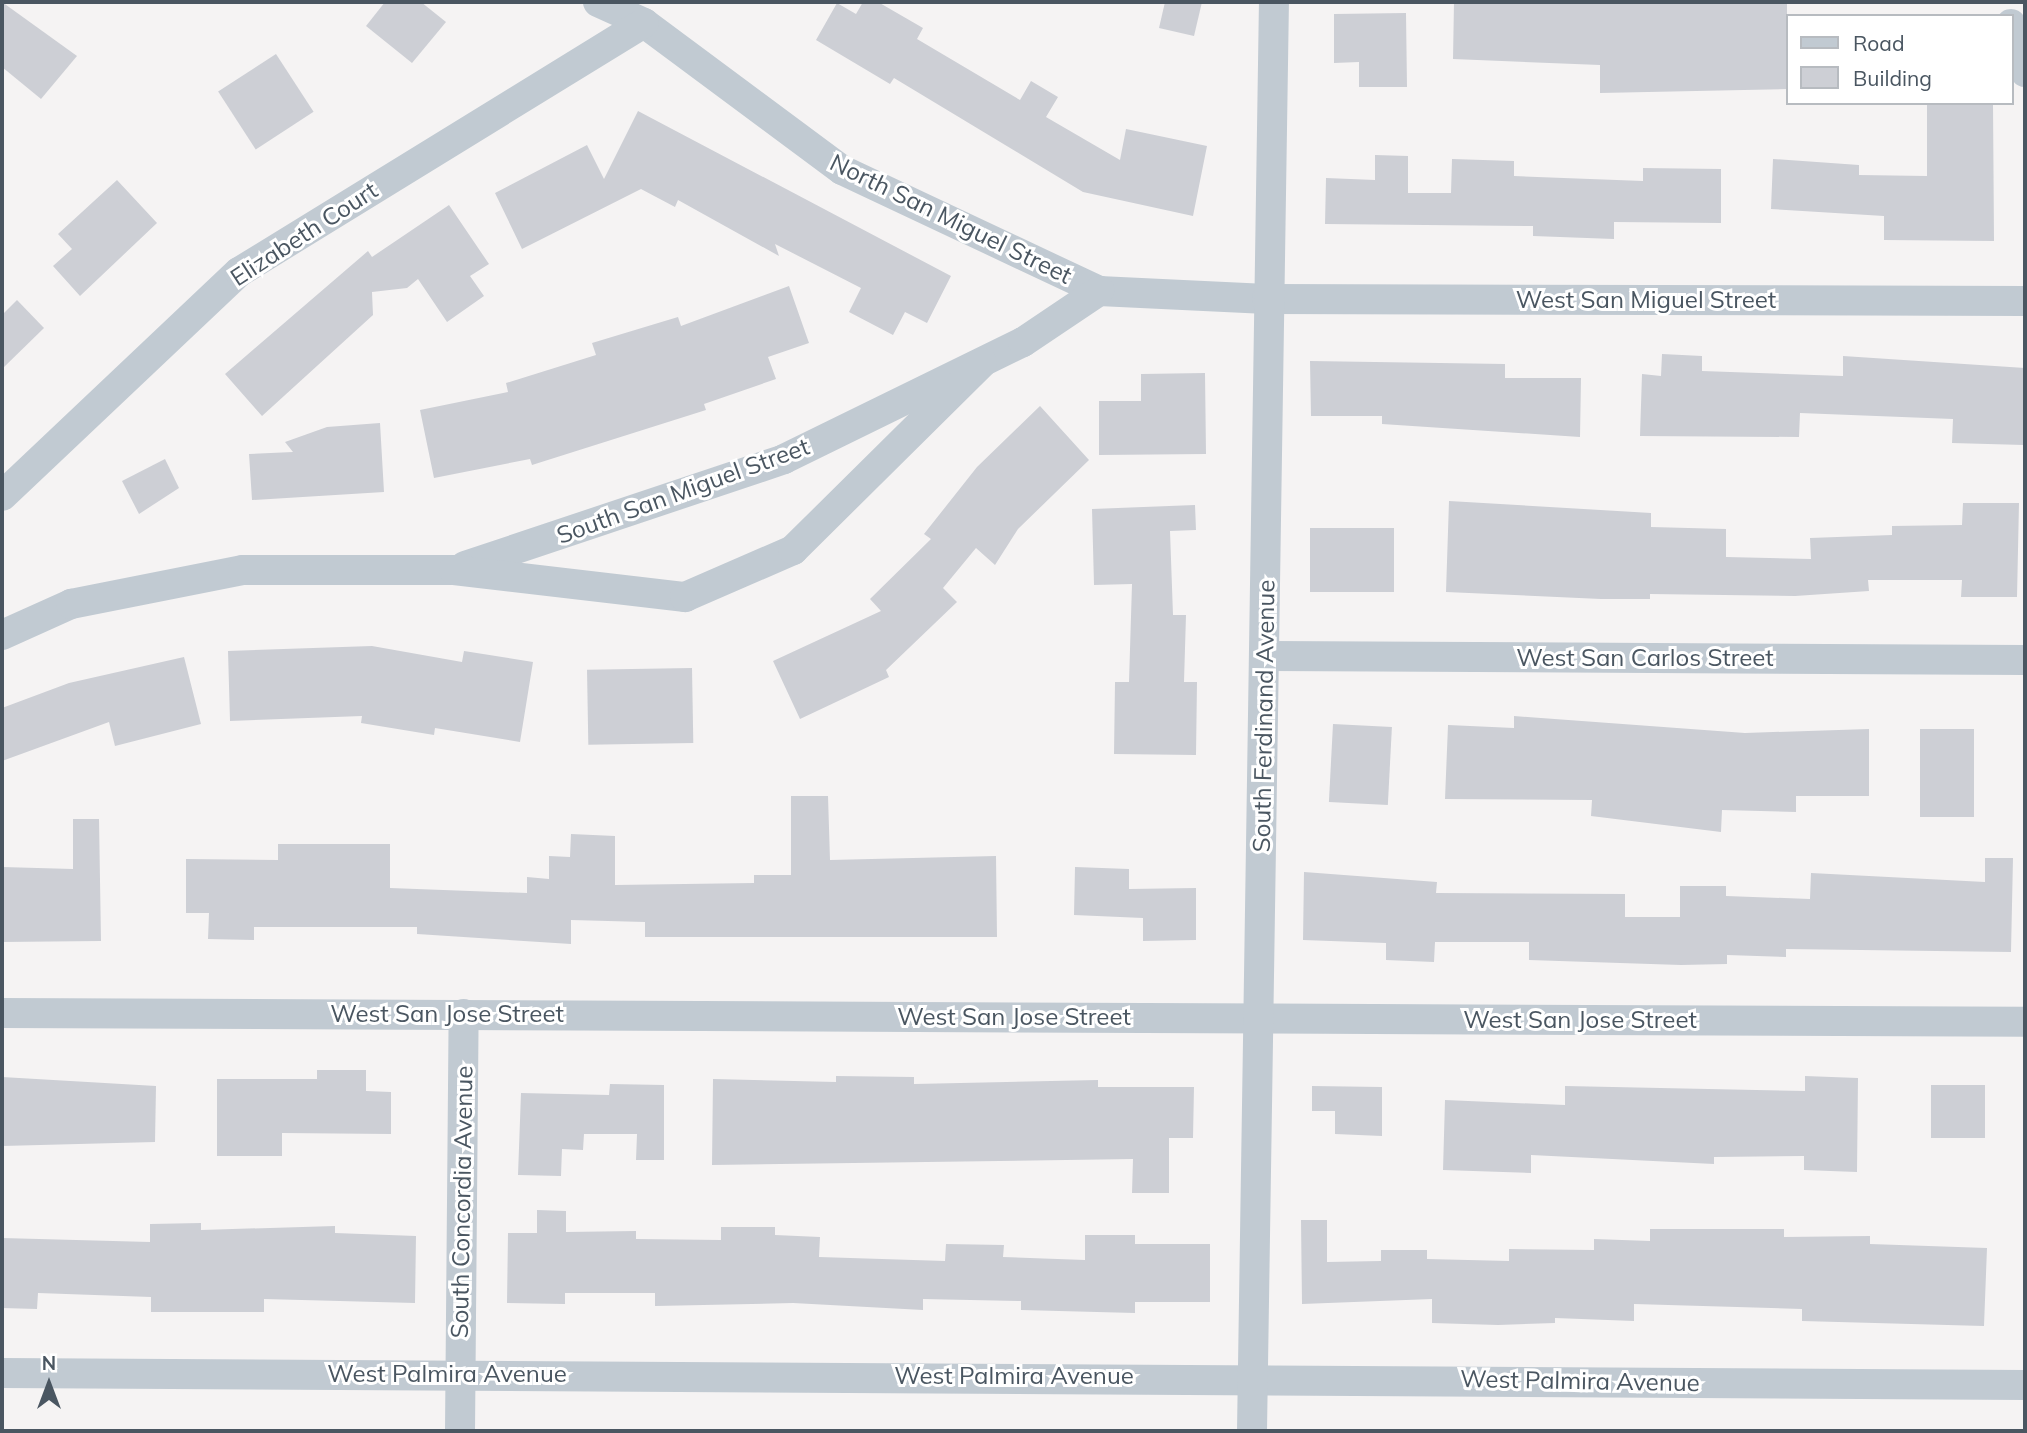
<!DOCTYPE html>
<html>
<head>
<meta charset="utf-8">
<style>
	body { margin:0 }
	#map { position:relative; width:2027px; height:1433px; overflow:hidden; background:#f5f3f3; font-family:Mulish,sans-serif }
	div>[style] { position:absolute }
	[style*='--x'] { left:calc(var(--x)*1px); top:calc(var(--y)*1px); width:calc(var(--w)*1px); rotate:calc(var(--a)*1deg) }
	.building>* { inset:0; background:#cdcfd5; transform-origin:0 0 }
	.minor>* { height:30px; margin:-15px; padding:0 15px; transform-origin:15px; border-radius:15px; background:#c1cad2 }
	span { translate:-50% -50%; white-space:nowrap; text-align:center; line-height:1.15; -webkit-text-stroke:6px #fff; paint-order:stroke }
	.street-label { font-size:24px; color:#4a5661 }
	.frame { position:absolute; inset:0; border:4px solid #4a5661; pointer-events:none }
	.legend { position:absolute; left:1786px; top:14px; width:228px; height:91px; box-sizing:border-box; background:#fff; border:2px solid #b7bbc0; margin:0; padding:9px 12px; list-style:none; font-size:21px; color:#4a5661 }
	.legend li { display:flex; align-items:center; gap:14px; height:35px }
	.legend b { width:35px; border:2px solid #b7bbc0 }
	.north { position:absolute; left:14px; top:1349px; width:70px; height:70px; -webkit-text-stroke:5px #fff; paint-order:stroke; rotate:0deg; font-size:19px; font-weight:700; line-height:28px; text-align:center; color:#4a5661 }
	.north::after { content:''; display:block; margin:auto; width:24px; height:32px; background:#4a5661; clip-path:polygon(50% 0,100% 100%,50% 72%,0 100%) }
</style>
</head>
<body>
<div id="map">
	<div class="building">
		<div style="clip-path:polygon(2px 2px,77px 56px,41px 99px,2px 67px)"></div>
		<div style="clip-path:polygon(385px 2px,421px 2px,446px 22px,412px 63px,366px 26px)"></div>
		<div style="clip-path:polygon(863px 2px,878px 2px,923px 28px,917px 39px,1020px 100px,1031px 81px,1058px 97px,1046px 117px,1120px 160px,1126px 129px,1207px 146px,1193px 216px,1083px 192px,894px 78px,890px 84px,816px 40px,837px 3px,856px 14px)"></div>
		<div style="clip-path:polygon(1165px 2px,1202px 2px,1194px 36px,1159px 28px)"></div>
		<div style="clip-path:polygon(1454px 2px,1787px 2px,1787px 89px,1600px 93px,1600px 65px,1453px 59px)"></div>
		<div style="clip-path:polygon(1406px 13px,1407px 87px,1359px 87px,1359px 62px,1334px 63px,1334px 14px)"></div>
		<div style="left:276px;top:54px;width:69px;height:69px;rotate:57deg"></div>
		<div style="clip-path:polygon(1927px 103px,1993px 103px,1994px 241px,1884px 240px,1884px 216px,1771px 209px,1773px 159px,1859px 165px,1859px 175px,1927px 176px)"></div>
		<div style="clip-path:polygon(638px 111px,951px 276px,927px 323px,905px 312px,893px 335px,849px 312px,861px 288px,775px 244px,779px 256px,678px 200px,675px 207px,641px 189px,522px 249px,495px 193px,587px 145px,604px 179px)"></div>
		<div style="clip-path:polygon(1375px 155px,1408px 156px,1408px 193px,1451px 193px,1452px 159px,1514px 161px,1514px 176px,1643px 181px,1643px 168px,1721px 169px,1721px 223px,1614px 222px,1614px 239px,1533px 236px,1533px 226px,1325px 224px,1326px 178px,1375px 180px)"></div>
		<div style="clip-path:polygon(117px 180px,157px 223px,80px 296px,53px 266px,72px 249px,58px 234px)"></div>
		<div style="clip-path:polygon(449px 205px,489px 264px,470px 276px,484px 296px,447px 322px,418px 279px,407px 288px,372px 292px,373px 315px,262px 416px,225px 374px,368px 251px,372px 257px)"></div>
		<div style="clip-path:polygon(789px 286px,809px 343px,768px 357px,776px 379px,704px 404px,706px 410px,532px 465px,530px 459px,434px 478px,420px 410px,508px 392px,506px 383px,596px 355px,592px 343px,678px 317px,681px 326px)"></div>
		<div style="clip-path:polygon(17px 300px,44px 328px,2px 369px,2px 315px)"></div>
		<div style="clip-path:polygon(1662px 354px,1702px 356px,1702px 371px,1843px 376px,1843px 356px,2025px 368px,2024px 445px,1952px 443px,1953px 419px,1800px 413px,1799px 437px,1640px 436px,1642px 374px,1661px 376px)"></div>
		<div style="clip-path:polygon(1310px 361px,1505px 364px,1505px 378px,1581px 378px,1580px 437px,1382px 424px,1382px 416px,1311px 416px)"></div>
		<div style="clip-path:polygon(1205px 373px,1206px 454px,1099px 455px,1099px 401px,1141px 401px,1141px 374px)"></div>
		<div style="clip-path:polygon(1040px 406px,1089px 460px,1018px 529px,995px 565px,976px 548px,943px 588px,957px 602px,886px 670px,889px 677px,800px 719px,773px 661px,881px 611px,870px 599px,931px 539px,924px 534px,977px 467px)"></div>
		<div style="clip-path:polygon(380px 423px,384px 492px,252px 500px,249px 454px,293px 452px,285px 442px,327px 427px)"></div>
		<div style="clip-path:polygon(165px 459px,179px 488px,139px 514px,122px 481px)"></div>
		<div style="clip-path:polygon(1449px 501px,1651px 513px,1651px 527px,1726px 529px,1726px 557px,1811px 559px,1810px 538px,1892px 535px,1892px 526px,1962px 525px,1963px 503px,2019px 503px,2017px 597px,1961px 597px,1962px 580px,1868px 580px,1869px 591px,1795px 596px,1650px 594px,1650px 599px,1601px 599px,1446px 592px)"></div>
		<div style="clip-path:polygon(1195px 505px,1196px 530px,1170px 531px,1173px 615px,1186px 615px,1184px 682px,1197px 682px,1196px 755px,1114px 754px,1115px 682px,1129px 682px,1132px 584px,1094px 585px,1092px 509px)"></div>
		<div style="left:1394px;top:528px;width:64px;height:84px;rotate:90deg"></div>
		<div style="clip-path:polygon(372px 646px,462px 662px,464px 651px,533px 662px,520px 742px,435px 728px,434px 735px,361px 723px,362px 716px,230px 721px,228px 651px)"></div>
		<div style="clip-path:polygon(184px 657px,201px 724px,115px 746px,109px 722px,2px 761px,2px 708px,69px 683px)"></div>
		<div style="left:692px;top:668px;width:75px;height:105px;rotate:89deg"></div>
		<div style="clip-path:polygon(1514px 716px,1745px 733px,1869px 729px,1869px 796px,1796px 796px,1796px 812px,1722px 810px,1721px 832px,1591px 816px,1592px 800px,1445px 799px,1448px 725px,1514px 728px)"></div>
		<div style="left:1333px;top:724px;width:59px;height:78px;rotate:3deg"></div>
		<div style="left:1920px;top:729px;width:54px;height:88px"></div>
		<div style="clip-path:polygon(791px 796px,828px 796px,830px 860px,996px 856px,997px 937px,645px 937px,645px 922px,571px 920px,571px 944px,417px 934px,417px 927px,254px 927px,254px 940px,208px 939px,209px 913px,186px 913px,186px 859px,278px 860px,278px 844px,390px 844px,390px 888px,527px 893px,527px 877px,549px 879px,549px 856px,570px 857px,571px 834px,615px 836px,615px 885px,754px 883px,754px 875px,791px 875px)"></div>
		<div style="clip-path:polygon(73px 819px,99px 819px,101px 941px,2px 942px,2px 867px,73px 869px)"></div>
		<div style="clip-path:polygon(1985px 858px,2013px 858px,2011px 952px,1786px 949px,1786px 957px,1727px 955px,1727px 964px,1681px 965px,1529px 960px,1529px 942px,1435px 942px,1434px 962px,1386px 960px,1386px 943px,1303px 940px,1304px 872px,1437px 882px,1436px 893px,1625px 894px,1625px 917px,1680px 917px,1680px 886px,1726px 886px,1726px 896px,1810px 899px,1811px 873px,1985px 882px)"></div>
		<div style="clip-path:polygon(1075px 867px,1129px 869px,1129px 889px,1196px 888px,1196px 940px,1143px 941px,1143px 918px,1074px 915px)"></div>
		<div style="clip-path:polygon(317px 1070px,366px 1070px,366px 1091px,391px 1092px,391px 1134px,282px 1133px,282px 1156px,217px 1156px,217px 1079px,317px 1079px)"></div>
		<div style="clip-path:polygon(836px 1076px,914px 1077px,914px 1084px,1098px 1080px,1098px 1087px,1194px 1087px,1193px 1138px,1169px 1138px,1169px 1193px,1132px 1193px,1133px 1159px,712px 1165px,713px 1079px,836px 1082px)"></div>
		<div style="clip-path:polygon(1805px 1076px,1858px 1078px,1857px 1172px,1804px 1170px,1804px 1156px,1714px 1157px,1714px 1164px,1531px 1155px,1531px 1173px,1443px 1170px,1445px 1100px,1565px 1105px,1565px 1086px,1805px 1091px)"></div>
		<div style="clip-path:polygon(2px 1077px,156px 1086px,155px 1142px,2px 1146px)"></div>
		<div style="clip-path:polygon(610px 1084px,664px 1085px,664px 1160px,636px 1160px,637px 1134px,584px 1134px,583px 1150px,562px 1149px,561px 1176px,518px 1175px,521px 1093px,609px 1095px)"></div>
		<div style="left:1931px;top:1085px;width:54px;height:53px"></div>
		<div style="clip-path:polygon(1312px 1086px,1382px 1087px,1382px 1136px,1335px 1134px,1335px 1111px,1312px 1111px)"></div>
		<div style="clip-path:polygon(537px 1210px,566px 1211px,566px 1232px,636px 1231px,636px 1239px,721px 1240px,721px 1227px,775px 1227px,775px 1235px,820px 1237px,819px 1257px,945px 1261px,946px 1244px,1004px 1245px,1003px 1257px,1085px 1260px,1085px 1235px,1135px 1235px,1135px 1244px,1210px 1244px,1210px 1302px,1135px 1302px,1135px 1313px,1021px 1310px,1021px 1301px,923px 1299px,923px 1310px,793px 1303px,655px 1306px,655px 1293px,565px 1293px,565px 1304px,507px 1303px,508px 1233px,537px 1233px)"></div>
		<div style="clip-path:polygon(1301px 1220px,1327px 1220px,1327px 1262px,1381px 1261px,1381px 1250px,1427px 1250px,1427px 1259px,1509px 1261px,1509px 1249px,1594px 1250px,1594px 1239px,1650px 1241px,1650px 1229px,1784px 1229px,1784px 1237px,1870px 1236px,1870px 1244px,1987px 1248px,1984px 1326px,1802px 1321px,1802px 1309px,1634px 1304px,1634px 1321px,1555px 1318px,1555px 1323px,1498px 1325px,1432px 1323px,1432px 1299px,1302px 1304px)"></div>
		<div style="clip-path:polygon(201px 1223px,201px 1230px,335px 1226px,335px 1233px,416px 1236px,415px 1303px,264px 1299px,264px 1312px,151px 1312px,151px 1297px,38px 1293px,37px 1309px,2px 1308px,2px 1238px,150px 1242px,150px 1224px)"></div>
	</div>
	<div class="minor">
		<div style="--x:598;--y:2;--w:51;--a:24.5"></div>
		<div style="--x:644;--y:23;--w:247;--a:36.6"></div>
		<div style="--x:842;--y:170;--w:284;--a:25.2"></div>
		<div style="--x:1099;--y:291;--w:168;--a:2.7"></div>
		<div style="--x:1267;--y:299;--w:758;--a:0.15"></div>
		<div style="--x:2011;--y:24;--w:50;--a:73.7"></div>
		<div style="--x:2;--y:496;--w:326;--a:-43.4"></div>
		<div style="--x:239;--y:272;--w:475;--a:-31.6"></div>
		<div style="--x:465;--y:566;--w:336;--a:-18.5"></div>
		<div style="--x:784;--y:459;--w:266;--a:-26.1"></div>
		<div style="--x:1023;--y:342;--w:92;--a:-33.9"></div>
		<div style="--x:2;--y:635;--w:76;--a:-24.2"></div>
		<div style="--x:71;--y:604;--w:175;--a:-11.2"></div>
		<div style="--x:243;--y:570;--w:211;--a:0"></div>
		<div style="--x:454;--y:570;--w:233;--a:6.7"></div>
		<div style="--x:685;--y:597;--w:118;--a:-23.5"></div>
		<div style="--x:793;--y:550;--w:266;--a:-44.7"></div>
		<div style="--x:1265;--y:656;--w:760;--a:0.3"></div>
		<div style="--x:2;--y:1013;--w:2023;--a:0.25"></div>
		<div style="--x:2;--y:1373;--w:2023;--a:0.34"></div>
		<div style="--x:460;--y:1431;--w:417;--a:-89.5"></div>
		<div style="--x:1252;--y:1431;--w:1429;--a:-89.12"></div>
	</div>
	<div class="street-label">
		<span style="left:951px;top:219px;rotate:26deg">North San Miguel Street</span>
		<span style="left:304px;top:234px;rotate:-33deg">Elizabeth Court</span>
		<span style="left:1646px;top:300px">West San Miguel Street</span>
		<span style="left:683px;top:491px;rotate:-20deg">South San Miguel Street</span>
		<span style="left:1645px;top:658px">West San Carlos Street</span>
		<span style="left:1264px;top:716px;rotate:-89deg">South Ferdinand Avenue</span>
		<span style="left:447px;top:1014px">West San Jose Street</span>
		<span style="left:1014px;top:1017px">West San Jose Street</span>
		<span style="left:1580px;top:1020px">West San Jose Street</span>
		<span style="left:462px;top:1202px;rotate:-89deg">South Concordia Avenue</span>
		<span style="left:447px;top:1374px">West Palmira Avenue</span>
		<span style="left:1014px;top:1376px">West Palmira Avenue</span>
		<span style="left:1580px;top:1381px;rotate:1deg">West Palmira Avenue</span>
	</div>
	<div class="frame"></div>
	<ul class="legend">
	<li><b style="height:9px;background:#c1cad2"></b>Road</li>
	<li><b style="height:19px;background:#cdcfd5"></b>Building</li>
	</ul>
	<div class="north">N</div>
</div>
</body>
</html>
